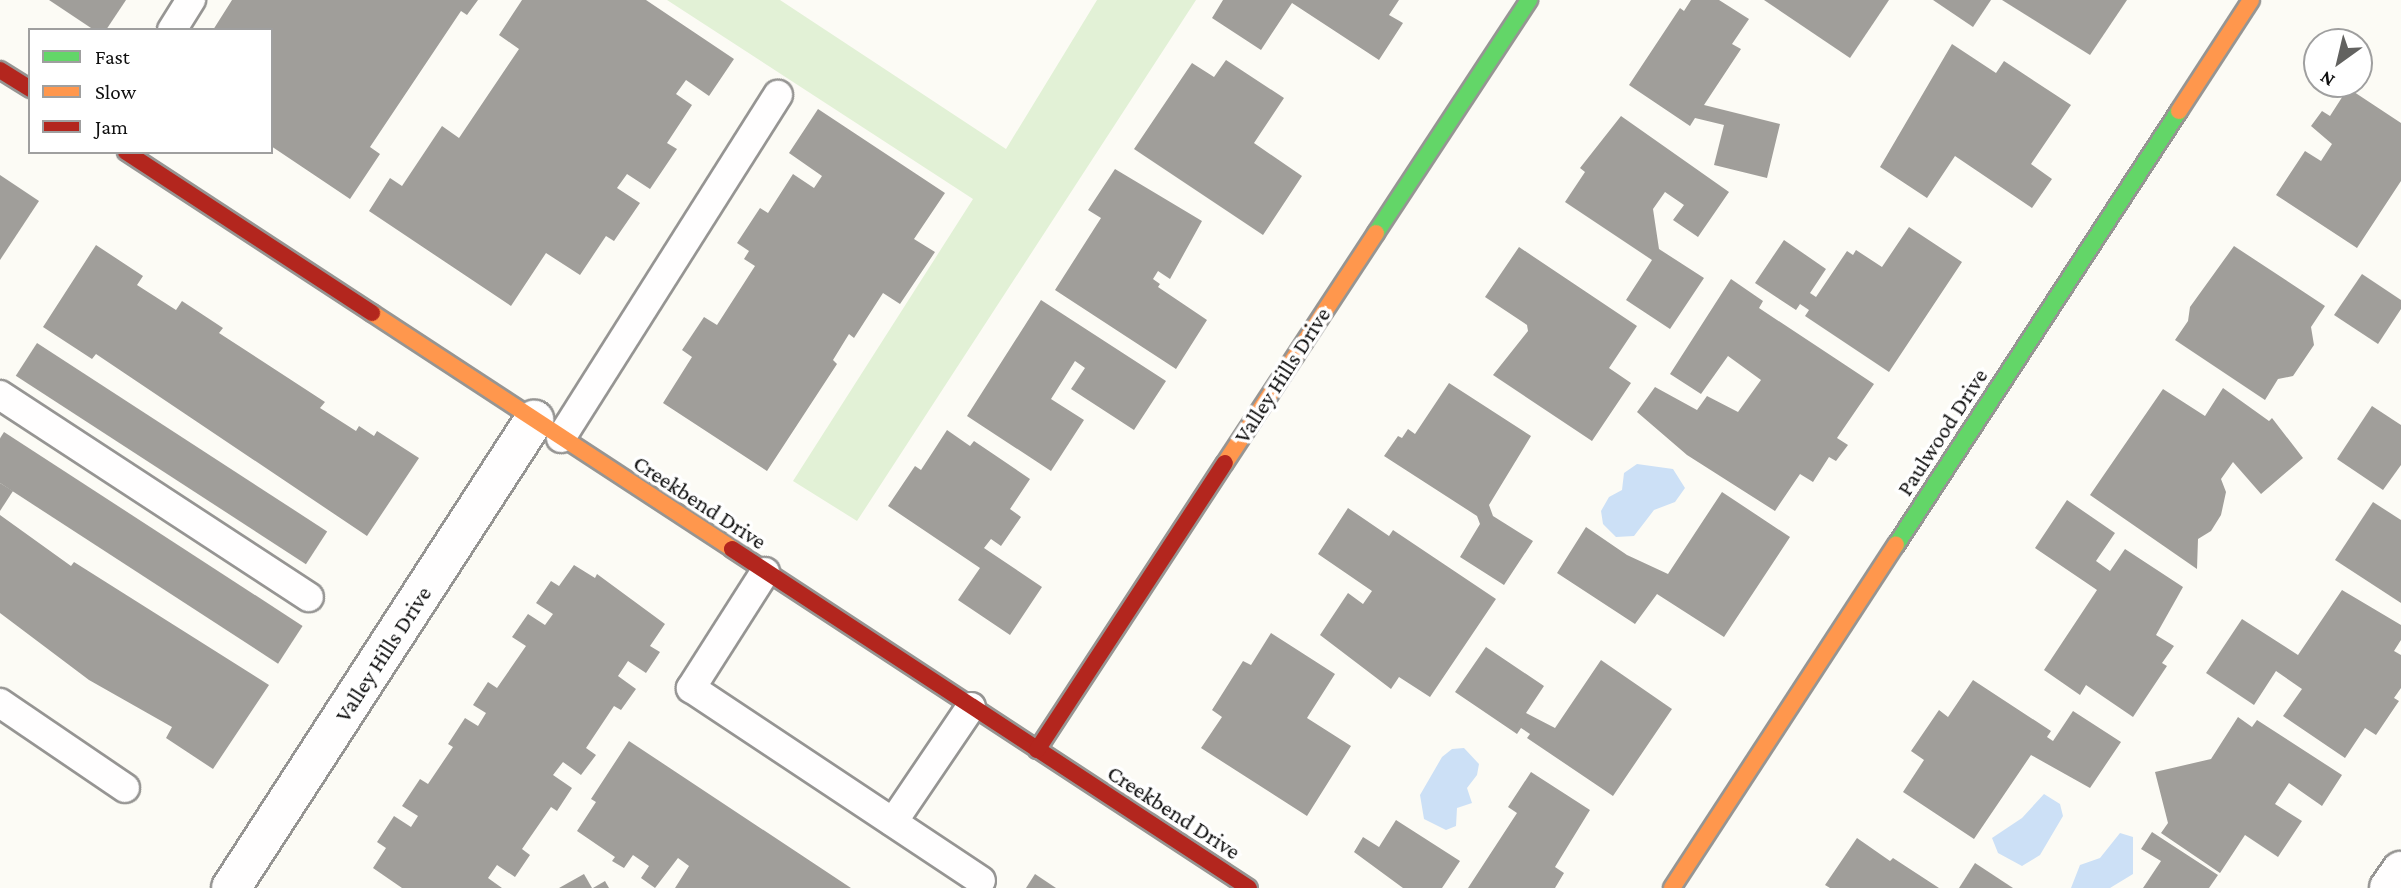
<!DOCTYPE html>
<html>
<head>
<meta charset="utf-8">
<style>
	body { margin:0 }
	#map { position:relative; width:2401px; height:888px; overflow:hidden; background:#fcfbf5; font-family:"Crimson Pro",serif }
	div>[style] { position:absolute }
	[style*='--x'] { left:calc(var(--x)*1px); top:calc(var(--y)*1px); width:calc(var(--w)*1px); rotate:calc(var(--a)*1deg) }
	.green>* { inset:0; background:#e2f1d6 }
	.water>* { inset:0; background:#cce0f6 }
	.building>* { inset:0; background:#a09e9a; transform-origin:0 0 }
	.roads { filter:drop-shadow(2px 0 #969593) drop-shadow(-2px 0 #969593) drop-shadow(0 2px #969593) drop-shadow(0 -2px #969593) }
	.lane>* { height:28px; margin:-14px; padding:0 14px; transform-origin:14px; border-radius:14px; background:#fffefe }
	.street>* { height:38px; margin:-19px; padding:0 19px; transform-origin:19px; border-radius:19px; background:#fffefe }
	.fast>* { height:16px; margin:-8px; padding:0 8px; transform-origin:8px; border-radius:8px; background:#63d668 }
	.slow>* { height:16px; margin:-8px; padding:0 8px; transform-origin:8px; border-radius:8px; background:#ff974d }
	.jam>* { height:16px; margin:-8px; padding:0 8px; transform-origin:8px; border-radius:8px; background:#b3261e }
	span { translate:-50% -50%; white-space:nowrap; text-align:center; line-height:1.15; -webkit-text-stroke:7px #fff; paint-order:stroke }
	.street-label { font-size:23px; color:#0f0f0f }
	.legend { position:absolute; left:28px; top:28px; width:245px; height:126px; box-sizing:border-box; background:#fff; border:2px solid #9f9f9f; margin:0; padding:9px 12px; list-style:none; font-size:21px; color:#0f0f0f }
	.legend li { display:flex; align-items:center; gap:14px; height:35px }
	.legend b { width:35px; border:2px solid #9f9f9f }
	.north { position:absolute; left:2303px; top:28px; width:70px; height:70px; box-sizing:border-box; background:#fff; border:2px solid #9f9f9f; border-radius:50%; rotate:214deg; font-size:19px; font-weight:700; line-height:28px; text-align:center; color:#0f0f0f }
	.north::after { content:''; display:block; margin:auto; width:24px; height:32px; background:#626260; clip-path:polygon(50% 0,100% 100%,50% 72%,0 100%) }
</style>
</head>
<body>
<div id="map">
	<div class="green">
		<div style="clip-path:polygon(667px 0,780px 0,1006px 149px,1097px 0,1196px 0,857px 521px,793px 481px,973px 199px)"></div>
	</div>
	<div class="water">
		<div style="clip-path:polygon(1637px 464px,1673px 469px,1685px 488px,1675px 502px,1654px 510px,1634px 536px,1616px 537px,1603px 524px,1601px 511px,1609px 497px,1622px 490px,1624px 473px)"></div>
		<div style="clip-path:polygon(1464px 748px,1479px 764px,1477px 775px,1467px 788px,1472px 803px,1457px 808px,1456px 826px,1446px 830px,1424px 819px,1420px 795px,1442px 757px,1452px 749px)"></div>
		<div style="clip-path:polygon(2044px 794px,2060px 804px,2063px 816px,2040px 855px,2022px 866px,1998px 853px,1992px 838px,2022px 818px)"></div>
		<div style="clip-path:polygon(2120px 833px,2133px 837px,2133px 874px,2110px 888px,2071px 888px,2080px 865px,2100px 858px)"></div>
	</div>
	<div class="building">
		<div style="clip-path:polygon(49px 0,126px 0,106px 30px,94px 30px)"></div>
		<div style="clip-path:polygon(232px 0,478px 0,467px 15px,461px 11px,370px 147px,380px 154px,350px 199px,271px 146px,271px 30px,213px 30px)"></div>
		<div style="clip-path:polygon(522px 0,646px 0,734px 59px,709px 96px,686px 80px,676px 94px,692px 105px,667px 143px,677px 149px,650px 189px,627px 174px,617px 188px,640px 203px,614px 241px,606px 236px,580px 275px,546px 253px,511px 306px,369px 211px,390px 178px,402px 186px,442px 126px,459px 138px,519px 49px,499px 35px)"></div>
		<div style="clip-path:polygon(1223px 0,1399px 0,1389px 15px,1403px 23px,1379px 60px,1292px 3px,1261px 50px,1212px 18px)"></div>
		<div style="clip-path:polygon(1691px 0,1719px 0,1749px 19px,1732px 44px,1741px 49px,1704px 105px,1780px 124px,1767px 178px,1714px 165px,1724px 125px,1695px 118px,1690px 126px,1629px 85px,1680px 8px,1684px 11px)"></div>
		<div style="clip-path:polygon(1764px 0,1889px 0,1850px 58px)"></div>
		<div style="clip-path:polygon(1933px 0,1991px 0,1973px 27px)"></div>
		<div style="clip-path:polygon(2002px 0,2127px 0,2090px 55px)"></div>
		<div style="clip-path:polygon(1952px 44px,1996px 73px,2004px 61px,2071px 105px,2031px 164px,2052px 179px,2032px 208px,1955px 156px,1927px 198px,1880px 167px)"></div>
		<div style="clip-path:polygon(1226px 60px,1284px 98px,1254px 143px,1302px 176px,1263px 235px,1134px 149px,1192px 63px,1214px 77px)"></div>
		<div style="clip-path:polygon(2348px 88px,2401px 123px,2401px 181px,2357px 248px,2276px 195px,2305px 151px,2321px 161px,2332px 144px,2311px 126px,2322px 111px,2330px 116px)"></div>
		<div style="clip-path:polygon(818px 109px,945px 193px,914px 239px,935px 252px,900px 304px,883px 293px,854px 338px,849px 334px,833px 360px,837px 364px,767px 471px,663px 403px,692px 357px,682px 350px,704px 317px,717px 325px,755px 266px,744px 259px,749px 251px,737px 243px,760px 208px,768px 213px,793px 174px,814px 188px,822px 176px,789px 153px)"></div>
		<div style="clip-path:polygon(1621px 116px,1729px 192px,1698px 237px,1673px 220px,1684px 205px,1665px 192px,1653px 209px,1659px 249px,1704px 278px,1670px 329px,1626px 300px,1652px 260px,1565px 202px,1585px 172px,1580px 168px)"></div>
		<div style="clip-path:polygon(1115px 169px,1202px 221px,1170px 279px,1158px 271px,1153px 279px,1160px 284px,1158px 287px,1207px 320px,1176px 369px,1055px 290px,1101px 218px,1088px 210px)"></div>
		<div style="clip-path:polygon(0 175px,39px 201px,0 260px)"></div>
		<div style="clip-path:polygon(1909px 227px,1962px 262px,1889px 372px,1805px 316px,1809px 310px,1800px 304px,1796px 310px,1755px 283px,1784px 240px,1826px 269px,1810px 293px,1816px 297px,1847px 251px,1853px 255px,1856px 250px,1882px 267px)"></div>
		<div style="clip-path:polygon(96px 245px,143px 276px,137px 285px,176px 310px,182px 301px,223px 328px,219px 333px,325px 402px,320px 408px,356px 431px,359px 426px,374px 436px,377px 431px,419px 458px,367px 536px,96px 354px,92px 359px,43px 327px)"></div>
		<div style="clip-path:polygon(2234px 246px,2325px 306px,2311px 327px,2314px 345px,2293px 376px,2278px 379px,2265px 400px,2175px 340px,2188px 321px,2190px 307px)"></div>
		<div style="clip-path:polygon(1519px 247px,1637px 326px,1609px 368px,1631px 383px,1592px 441px,1493px 375px,1528px 331px,1527px 325px,1485px 297px)"></div>
		<div style="clip-path:polygon(2362px 274px,2401px 300px,2401px 309px,2378px 344px,2334px 315px)"></div>
		<div style="clip-path:polygon(1731px 279px,1763px 301px,1759px 308px,1874px 384px,1837px 438px,1848px 445px,1836px 461px,1829px 457px,1813px 482px,1800px 474px,1775px 511px,1687px 455px,1637px 412px,1655px 387px,1697px 410px,1707px 396px,1738px 412px,1761px 380px,1728px 356px,1701px 394px,1670px 374px)"></div>
		<div style="clip-path:polygon(1041px 300px,1166px 381px,1134px 430px,1071px 389px,1085px 368px,1075px 361px,1051px 399px,1084px 420px,1051px 471px,967px 416px)"></div>
		<div style="left:37px;top:343px;width:346px;height:39px;rotate:33deg"></div>
		<div style="clip-path:polygon(1449px 383px,1531px 436px,1489px 505px,1493px 516px,1533px 541px,1504px 585px,1460px 557px,1480px 524px,1477px 516px,1384px 456px,1398px 436px,1402px 438px,1408px 429px,1415px 434px)"></div>
		<div style="clip-path:polygon(2223px 388px,2269px 421px,2272px 418px,2303px 458px,2261px 494px,2233px 462px,2221px 479px,2226px 492px,2221px 515px,2211px 531px,2198px 539px,2197px 569px,2090px 495px,2163px 389px,2205px 416px)"></div>
		<div style="clip-path:polygon(2372px 406px,2401px 425px,2401px 465px,2383px 490px,2337px 459px)"></div>
		<div style="clip-path:polygon(947px 430px,970px 446px,974px 441px,1030px 479px,1010px 509px,1021px 517px,1001px 546px,991px 539px,984px 548px,1042px 587px,1010px 635px,958px 600px,980px 568px,888px 506px,915px 466px,921px 470px)"></div>
		<div style="left:4px;top:432px;width:356px;height:45px;rotate:33deg"></div>
		<div style="clip-path:polygon(0 483px,13px 491px,0 511px)"></div>
		<div style="clip-path:polygon(1722px 492px,1790px 537px,1724px 637px,1657px 594px,1635px 624px,1557px 573px,1586px 527px,1627px 555px,1668px 574px)"></div>
		<div style="clip-path:polygon(2067px 500px,2115px 533px,2096px 561px,2110px 571px,2125px 549px,2183px 587px,2156px 635px,2174px 646px,2162px 663px,2167px 666px,2133px 717px,2086px 685px,2080px 695px,2044px 670px,2097px 590px,2035px 548px)"></div>
		<div style="clip-path:polygon(2373px 502px,2401px 520px,2401px 603px,2335px 560px)"></div>
		<div style="clip-path:polygon(1348px 508px,1389px 536px,1393px 530px,1496px 599px,1430px 697px,1399px 677px,1391px 689px,1320px 635px,1348px 593px,1363px 604px,1372px 591px,1318px 554px)"></div>
		<div style="clip-path:polygon(0 515px,71px 566px,74px 562px,269px 685px,213px 769px,166px 738px,172px 727px,89px 680px,0 613px)"></div>
		<div style="clip-path:polygon(574px 565px,595px 578px,597px 574px,665px 624px,650px 646px,660px 652px,646px 673px,628px 661px,618px 676px,636px 689px,621px 710px,614px 706px,586px 748px,596px 755px,581px 775px,563px 762px,553px 775px,572px 788px,557px 811px,551px 807px,522px 849px,530px 855px,515px 877px,497px 865px,488px 878px,502px 888px,402px 888px,373px 868px,386px 848px,377px 842px,394px 816px,411px 827px,418px 816px,402px 806px,420px 779px,428px 784px,453px 747px,448px 744px,465px 718px,478px 726px,486px 713px,473px 705px,488px 682px,497px 688px,526px 646px,512px 637px,528px 614px,545px 625px,553px 614px,536px 603px,551px 581px,559px 586px)"></div>
		<div style="clip-path:polygon(2342px 590px,2401px 625px,2401px 640px,2394px 651px,2401px 655px,2401px 688px,2394px 698px,2399px 701px,2376px 735px,2365px 728px,2345px 758px,2283px 716px,2302px 689px,2276px 671px,2254px 705px,2206px 673px,2242px 619px,2298px 655px)"></div>
		<div style="clip-path:polygon(1271px 633px,1335px 674px,1307px 718px,1351px 746px,1307px 816px,1201px 748px,1222px 717px,1212px 710px,1243px 661px,1251px 665px)"></div>
		<div style="clip-path:polygon(1486px 647px,1544px 686px,1526px 713px,1555px 728px,1601px 660px,1672px 709px,1613px 796px,1527px 738px,1530px 734px,1521px 728px,1517px 734px,1455px 692px)"></div>
		<div style="clip-path:polygon(1973px 680px,2051px 731px,2047px 737px,2053px 741px,2073px 711px,2121px 742px,2090px 788px,2031px 755px,1974px 839px,1903px 792px,1924px 760px,1911px 751px,1939px 710px,1948px 717px)"></div>
		<div style="clip-path:polygon(2238px 717px,2252px 727px,2257px 720px,2342px 775px,2322px 806px,2289px 783px,2275px 804px,2302px 821px,2278px 857px,2245px 835px,2220px 873px,2161px 833px,2168px 823px,2155px 772px,2211px 759px)"></div>
		<div style="clip-path:polygon(629px 741px,851px 888px,675px 888px,689px 866px,678px 858px,655px 888px,641px 878px,649px 866px,633px 855px,624px 868px,612px 861px,615px 857px,577px 831px,596px 802px,591px 799px)"></div>
		<div style="clip-path:polygon(1531px 772px,1590px 810px,1555px 867px,1564px 873px,1555px 888px,1468px 888px,1517px 813px,1508px 807px)"></div>
		<div style="clip-path:polygon(1396px 820px,1460px 861px,1442px 888px,1403px 888px,1354px 852px,1363px 837px,1379px 847px)"></div>
		<div style="clip-path:polygon(2152px 832px,2218px 875px,2209px 888px,2143px 888px,2161px 861px,2141px 849px)"></div>
		<div style="clip-path:polygon(1857px 838px,1890px 861px,1893px 858px,1939px 888px,1830px 888px,1825px 885px)"></div>
		<div style="clip-path:polygon(1975px 863px,2013px 888px,1959px 888px)"></div>
		<div style="clip-path:polygon(584px 874px,592px 888px,559px 888px)"></div>
		<div style="clip-path:polygon(1035px 874px,1056px 888px,1026px 888px)"></div>
		<div style="clip-path:polygon(605px 881px,609px 888px,593px 888px)"></div>
	</div>
	<div class="roads">
		<div class="lane">
			<div style="--x:172;--y:30;--w:36;--a:-58"></div>
			<div style="--x:0;--y:395;--w:369;--a:33.2"></div>
			<div style="--x:561;--y:438;--w:406;--a:-57.7"></div>
			<div style="--x:765;--y:572;--w:138;--a:122.5"></div>
			<div style="--x:691;--y:688;--w:348;--a:33.6"></div>
			<div style="--x:0;--y:703;--w:151;--a:34.2"></div>
			<div style="--x:893;--y:822;--w:139;--a:-55.9"></div>
		</div>
		<div class="street">
			<div style="--x:231;--y:888;--w:558;--a:-57.08"></div>
			<div style="--x:2389;--y:888;--w:21;--a:-55"></div>
		</div>
		<div class="fast">
			<div style="--x:1376;--y:233;--w:279;--a:-56.7"></div>
			<div style="--x:1896;--y:545;--w:518;--a:-56.89"></div>
		</div>
		<div class="slow">
			<div style="--x:2179;--y:111;--w:132;--a:-57"></div>
			<div style="--x:372;--y:313;--w:430;--a:33.2"></div>
			<div style="--x:1225;--y:463;--w:275;--a:-56.7"></div>
			<div style="--x:1672;--y:888;--w:410;--a:-56.9"></div>
		</div>
		<div class="jam">
			<div style="--x:0;--y:70;--w:36;--a:32"></div>
			<div style="--x:126;--y:152;--w:294;--a:33.2"></div>
			<div style="--x:732;--y:549;--w:618;--a:33.25"></div>
			<div style="--x:1037;--y:750;--w:343;--a:-56.8"></div>
		</div>
	</div>
	<div class="street-label">
		<span style="left:1282px;top:375px;rotate:-57deg">Valley Hills Drive</span>
		<span style="left:1942px;top:432px;rotate:-57deg">Paulwood Drive</span>
		<span style="left:700px;top:502px;rotate:33deg">Creekbend Drive</span>
		<span style="left:383px;top:654px;rotate:-57deg">Valley Hills Drive</span>
		<span style="left:1174px;top:812px;rotate:33deg">Creekbend Drive</span>
	</div>
	<ul class="legend">
	<li><b style="height:9px;background:#63d668"></b>Fast</li>
	<li><b style="height:9px;background:#ff974d"></b>Slow</li>
	<li><b style="height:9px;background:#b3261e"></b>Jam</li>
	</ul>
	<div class="north">N</div>
</div>
</body>
</html>
